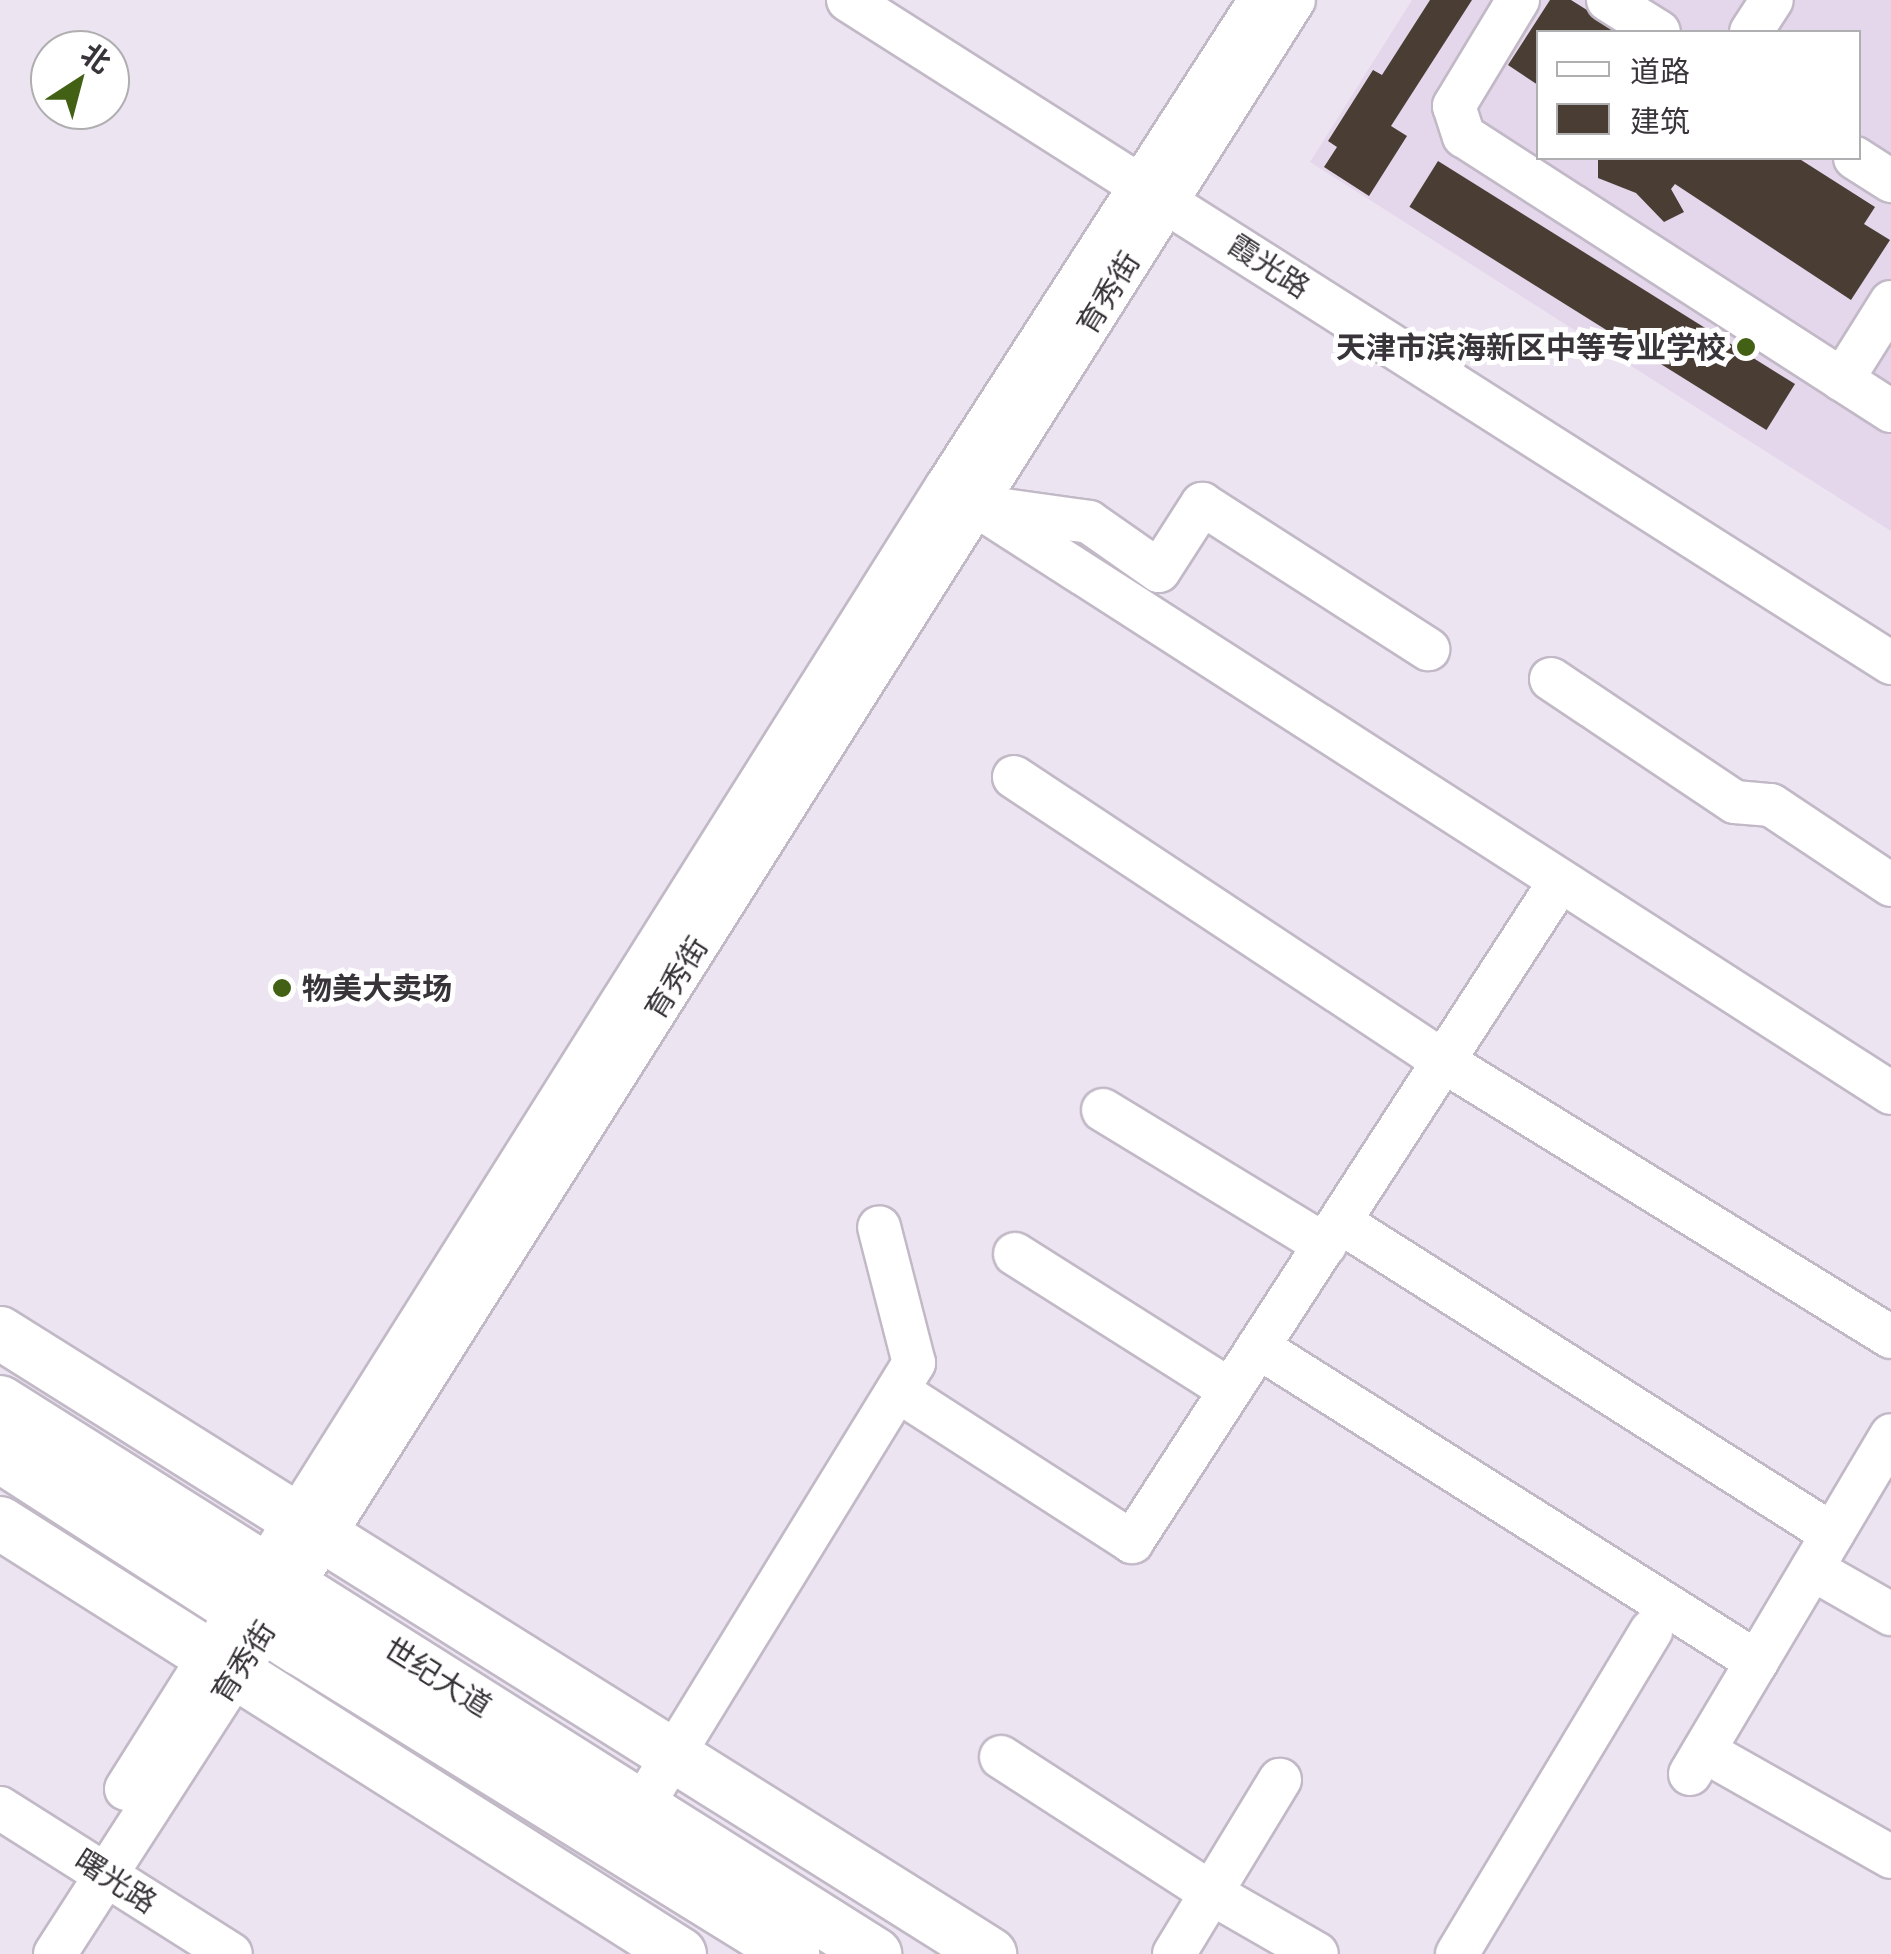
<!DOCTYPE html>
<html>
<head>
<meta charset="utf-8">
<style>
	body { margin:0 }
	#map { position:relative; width:1891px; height:1954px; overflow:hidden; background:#ede4f2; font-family:Manrope,"Noto Sans SC",sans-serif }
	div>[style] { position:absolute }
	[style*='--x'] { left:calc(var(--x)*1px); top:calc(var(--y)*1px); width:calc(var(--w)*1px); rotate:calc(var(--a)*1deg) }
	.built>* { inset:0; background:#e4d6eb }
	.building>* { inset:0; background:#493d34; transform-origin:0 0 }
	.roads { filter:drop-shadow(2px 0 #c2b9c7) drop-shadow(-2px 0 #c2b9c7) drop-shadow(0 2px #c2b9c7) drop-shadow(0 -2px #c2b9c7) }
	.minor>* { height:42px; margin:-21px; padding:0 21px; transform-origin:21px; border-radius:21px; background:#fff }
	.major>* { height:52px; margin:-26px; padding:0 26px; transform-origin:26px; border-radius:26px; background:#fff }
	.dots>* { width:28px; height:28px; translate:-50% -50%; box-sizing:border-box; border:5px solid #fff; border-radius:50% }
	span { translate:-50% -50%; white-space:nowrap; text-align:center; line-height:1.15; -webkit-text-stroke:10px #fff; paint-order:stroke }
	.street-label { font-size:30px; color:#383439 }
	.poi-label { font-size:30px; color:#383439; font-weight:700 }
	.right { translate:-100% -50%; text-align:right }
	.left { translate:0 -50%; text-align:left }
	.legend { position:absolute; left:1536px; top:30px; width:325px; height:130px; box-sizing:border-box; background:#fff; border:2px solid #afaeb0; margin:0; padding:12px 18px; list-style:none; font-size:30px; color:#383439 }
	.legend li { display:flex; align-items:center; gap:20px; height:50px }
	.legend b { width:50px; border:2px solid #afaeb0 }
	.north { position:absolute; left:30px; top:30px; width:100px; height:100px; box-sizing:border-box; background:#fff; border:2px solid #afaeb0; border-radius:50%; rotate:36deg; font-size:28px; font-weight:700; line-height:40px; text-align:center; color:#383439 }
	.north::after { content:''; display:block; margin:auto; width:35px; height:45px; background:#436115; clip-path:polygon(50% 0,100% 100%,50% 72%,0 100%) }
</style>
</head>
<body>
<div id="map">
	<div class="built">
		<div style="clip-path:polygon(evenodd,1412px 0,1891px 0,1891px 531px,1310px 162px,1412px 0,1538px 32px,1858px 32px,1858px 158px,1538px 158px,1538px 32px)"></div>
	</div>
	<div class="building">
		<div style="clip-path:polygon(1430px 0,1472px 0,1391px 126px,1407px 136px,1369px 196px,1324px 167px,1337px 147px,1328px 141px,1373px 70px,1382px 75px)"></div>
		<div style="clip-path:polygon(1550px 0,1571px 0,1622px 32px,1538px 32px,1538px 85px,1508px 65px)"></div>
		<div style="clip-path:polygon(1598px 158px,1798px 158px,1875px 207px,1864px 224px,1890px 240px,1851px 300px,1675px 184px,1671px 189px,1684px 212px,1664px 222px,1636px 193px,1598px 178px)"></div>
		<div style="left:1438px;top:161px;width:421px;height:54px;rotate:32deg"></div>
	</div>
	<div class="roads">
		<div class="minor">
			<div style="--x:848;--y:0;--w:1236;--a:32.44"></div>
			<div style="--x:1518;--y:0;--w:124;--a:121.1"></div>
			<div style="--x:1454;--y:106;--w:32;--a:72"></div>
			<div style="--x:1464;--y:136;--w:508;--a:32.78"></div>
			<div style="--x:1608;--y:0;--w:60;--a:32.1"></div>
			<div style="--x:1751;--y:32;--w:38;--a:-57"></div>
			<div style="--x:1855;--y:158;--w:43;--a:32.6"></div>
			<div style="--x:1842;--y:380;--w:92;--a:-57.9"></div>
			<div style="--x:951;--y:489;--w:1117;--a:32.72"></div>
			<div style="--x:990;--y:508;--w:100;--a:8"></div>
			<div style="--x:1089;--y:522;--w:85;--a:35"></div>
			<div style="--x:1159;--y:571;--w:80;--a:-57.3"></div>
			<div style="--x:1202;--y:504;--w:269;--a:32.7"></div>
			<div style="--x:1551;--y:679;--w:221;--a:33.8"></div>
			<div style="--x:1735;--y:802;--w:36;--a:5"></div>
			<div style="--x:1771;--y:805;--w:144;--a:33.7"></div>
			<div style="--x:1014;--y:777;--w:514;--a:33.5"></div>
			<div style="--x:1443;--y:1061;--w:526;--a:31.64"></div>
			<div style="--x:1103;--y:1110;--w:260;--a:31.3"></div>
			<div style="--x:1340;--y:1222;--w:583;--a:32.38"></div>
			<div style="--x:1015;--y:1254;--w:254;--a:32.3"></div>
			<div style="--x:1258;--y:1347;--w:590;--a:32.26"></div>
			<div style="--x:912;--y:1400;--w:262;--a:32.8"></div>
			<div style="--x:1132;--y:1542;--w:787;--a:-57.08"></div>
			<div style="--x:1812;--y:1569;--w:91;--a:29.7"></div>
			<div style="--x:1704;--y:1751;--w:215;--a:29.5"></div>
			<div style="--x:1001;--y:1757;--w:250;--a:32.9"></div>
			<div style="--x:1211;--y:1893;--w:122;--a:29.9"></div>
			<div style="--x:1690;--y:1774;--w:394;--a:-59.3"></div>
			<div style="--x:126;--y:1789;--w:1540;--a:-57.79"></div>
			<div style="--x:947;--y:486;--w:569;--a:-57.2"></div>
			<div style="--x:642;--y:1806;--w:520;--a:-58.45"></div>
			<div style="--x:914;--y:1363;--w:140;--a:-104.4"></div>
			<div style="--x:0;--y:1808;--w:273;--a:32.3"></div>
			<div style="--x:55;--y:1954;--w:438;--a:-57.2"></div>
			<div style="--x:292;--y:1586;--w:1876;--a:-57.72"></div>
			<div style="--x:1174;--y:1954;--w:204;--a:-58.7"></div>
			<div style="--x:1457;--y:1954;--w:377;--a:-59"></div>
		</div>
		<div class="major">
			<div style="--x:0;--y:1333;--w:1169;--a:32.1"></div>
			<div style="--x:0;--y:1402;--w:1035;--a:32.25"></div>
			<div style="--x:0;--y:1456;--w:357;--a:32.8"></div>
			<div style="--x:300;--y:1649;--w:580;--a:31.74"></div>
			<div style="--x:0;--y:1523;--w:805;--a:32.37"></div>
		</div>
	</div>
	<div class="dots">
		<div style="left:1746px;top:347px;background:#436115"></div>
		<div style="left:282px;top:988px;background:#436115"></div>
	</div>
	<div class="street-label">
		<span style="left:1269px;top:266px;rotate:33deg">霞光路</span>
		<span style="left:1108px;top:293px;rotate:-58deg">育秀街</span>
		<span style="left:676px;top:978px;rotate:-58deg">育秀街</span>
		<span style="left:243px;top:1662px;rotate:-57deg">育秀街</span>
		<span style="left:438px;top:1677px;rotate:32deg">世纪大道</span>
		<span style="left:116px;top:1881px;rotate:33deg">曙光路</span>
	</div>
	<div class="poi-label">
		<span class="right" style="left:1726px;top:347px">天津市滨海新区中等专业学校</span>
		<span class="left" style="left:302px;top:988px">物美大卖场</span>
	</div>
	<ul class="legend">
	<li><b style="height:12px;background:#fff"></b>道路</li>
	<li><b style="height:28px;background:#493d34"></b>建筑</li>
	</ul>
	<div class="north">北</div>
</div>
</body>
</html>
